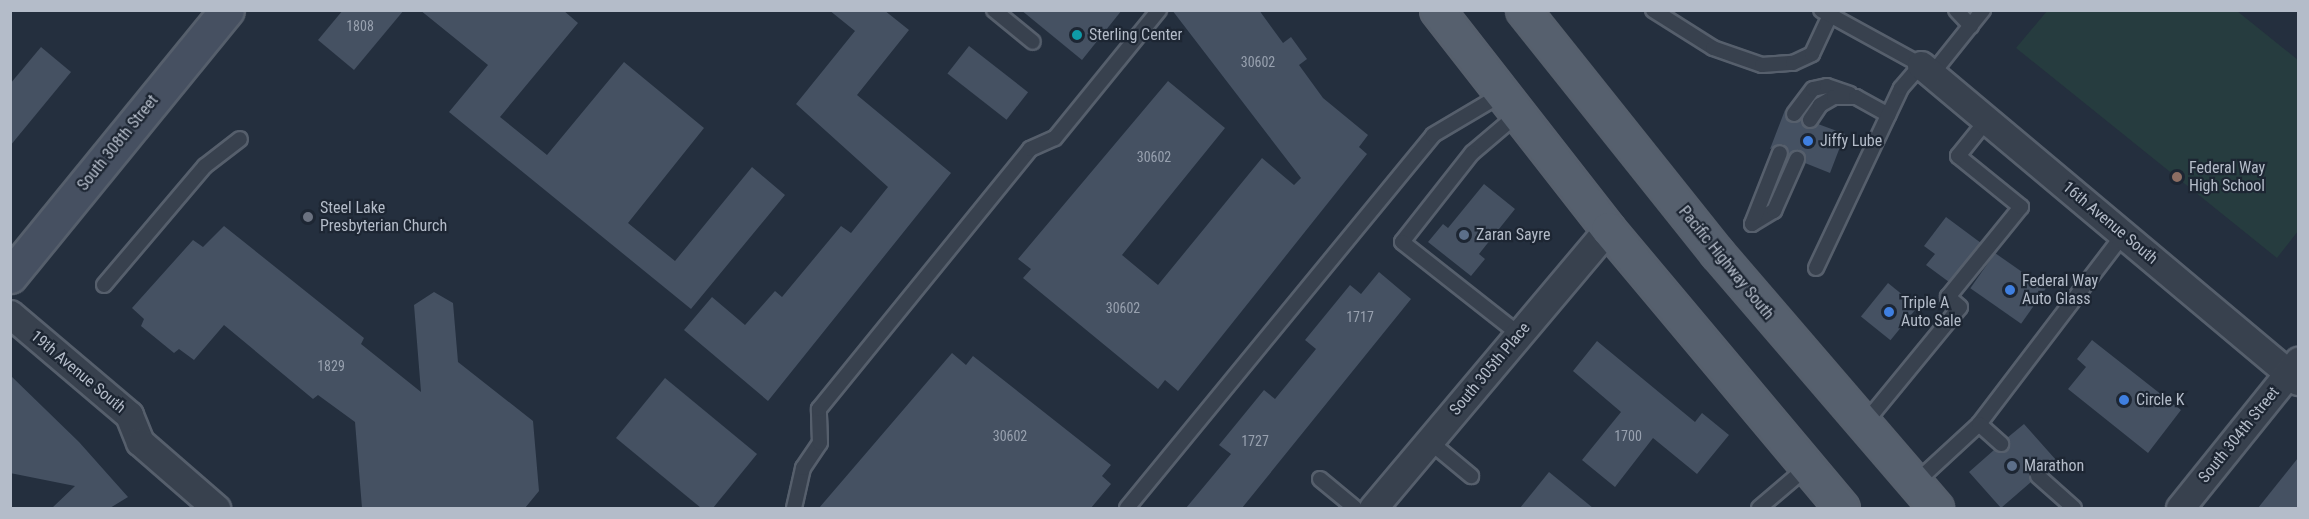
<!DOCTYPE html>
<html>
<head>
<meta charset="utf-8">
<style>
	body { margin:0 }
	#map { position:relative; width:2309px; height:519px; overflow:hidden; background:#242f3e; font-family:"Roboto Condensed",sans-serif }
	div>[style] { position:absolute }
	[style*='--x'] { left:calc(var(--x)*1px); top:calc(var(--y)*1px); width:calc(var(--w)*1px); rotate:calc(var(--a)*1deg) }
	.green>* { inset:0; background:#263c3f }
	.building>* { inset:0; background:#455162; transform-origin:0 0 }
	.roads { filter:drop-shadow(2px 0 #565f6c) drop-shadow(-2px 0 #565f6c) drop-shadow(0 2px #565f6c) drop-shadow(0 -2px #565f6c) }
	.lane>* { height:14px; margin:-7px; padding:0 7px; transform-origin:7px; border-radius:7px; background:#38414e }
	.street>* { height:27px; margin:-13.5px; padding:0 13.5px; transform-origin:13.5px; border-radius:13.5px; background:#38414e }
	.secondary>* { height:33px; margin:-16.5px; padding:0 16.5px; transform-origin:16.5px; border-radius:16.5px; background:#465061 }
	.primary>* { height:33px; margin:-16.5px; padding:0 16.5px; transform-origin:16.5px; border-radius:16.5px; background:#56606e }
	.dots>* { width:16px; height:16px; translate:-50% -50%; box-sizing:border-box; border:3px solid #1d2633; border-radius:50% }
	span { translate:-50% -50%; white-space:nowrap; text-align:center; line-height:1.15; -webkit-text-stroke:4.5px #1d2633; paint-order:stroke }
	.number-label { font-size:14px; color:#98a1af }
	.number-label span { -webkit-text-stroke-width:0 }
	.poi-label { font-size:16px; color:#b4bcc9 }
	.left { translate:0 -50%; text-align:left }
	.street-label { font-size:16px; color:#b4bcc9 }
	.frame { position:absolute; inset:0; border:12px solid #b4bcc9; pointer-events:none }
</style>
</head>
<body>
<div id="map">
	<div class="green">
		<div style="clip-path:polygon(2047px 11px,2237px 11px,2298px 60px,2298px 231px,2277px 258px,2016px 48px)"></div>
	</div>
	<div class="building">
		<div style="clip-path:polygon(343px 10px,404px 10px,354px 70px,318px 40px)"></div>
		<div style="clip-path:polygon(420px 10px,563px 10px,578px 23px,500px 117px,547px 155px,624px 62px,704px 128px,628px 223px,675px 261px,752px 167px,785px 195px,691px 309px,449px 112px,488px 65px)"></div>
		<div style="clip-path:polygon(829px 10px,884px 10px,909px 30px,857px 95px,951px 173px,768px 401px,684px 330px,712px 297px,745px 325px,775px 291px,782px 297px,841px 226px,851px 233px,888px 187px,796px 104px,855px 31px)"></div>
		<div style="clip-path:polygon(1021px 10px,1122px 10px,1082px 60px)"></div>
		<div style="clip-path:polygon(1172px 10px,1259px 10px,1283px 43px,1291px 37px,1307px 59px,1299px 65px,1323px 98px,1368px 135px,1359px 147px,1367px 154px,1178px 391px,1165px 380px,1158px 389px,1023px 278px,1031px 269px,1018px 259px,1168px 81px,1225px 128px,1122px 255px,1158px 285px,1262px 158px,1294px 185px,1301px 178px)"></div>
		<div style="left:969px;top:46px;width:75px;height:35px;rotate:38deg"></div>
		<div style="clip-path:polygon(41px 47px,71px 72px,10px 146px,10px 84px)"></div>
		<div style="clip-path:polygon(1785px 110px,1792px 123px,1801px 120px,1809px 129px,1818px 124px,1845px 134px,1830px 173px,1805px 163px,1800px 151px,1788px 156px,1783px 144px,1770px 149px)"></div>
		<div style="clip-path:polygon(1484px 184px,1515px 209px,1479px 254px,1485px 259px,1471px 276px,1428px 242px,1443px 224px,1448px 228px)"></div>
		<div style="clip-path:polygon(1946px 217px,1981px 243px,1949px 282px,1926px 265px,1935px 254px,1924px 246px)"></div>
		<div style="clip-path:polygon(224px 226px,364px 338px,361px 344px,421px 392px,414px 305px,434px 292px,453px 303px,458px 362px,533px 421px,539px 491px,525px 508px,362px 508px,355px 422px,318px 395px,313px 399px,224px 325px,194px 360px,179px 349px,174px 353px,141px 326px,144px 319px,132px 308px,193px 240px,203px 247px)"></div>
		<div style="left:1995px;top:253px;width:62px;height:43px;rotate:35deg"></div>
		<div style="clip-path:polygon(1379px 272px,1411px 299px,1242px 508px,1186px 508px,1231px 454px,1219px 445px,1264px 390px,1275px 399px,1316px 349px,1305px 340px,1350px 285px,1361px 294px)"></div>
		<div style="left:1888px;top:283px;width:38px;height:43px;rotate:39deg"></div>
		<div style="clip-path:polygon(2092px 340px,2181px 410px,2148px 453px,2068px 389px,2086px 367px,2077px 359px)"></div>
		<div style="clip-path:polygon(1597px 341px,1695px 422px,1702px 413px,1729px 435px,1697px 474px,1653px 438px,1615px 487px,1582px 460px,1621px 412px,1573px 371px)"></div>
		<div style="clip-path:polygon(952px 353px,966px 365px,973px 356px,1111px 465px,1102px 476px,1111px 484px,1091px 508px,819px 508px)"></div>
		<div style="clip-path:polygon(10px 375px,79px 442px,128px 497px,110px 508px,52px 508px,75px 486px,10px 473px)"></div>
		<div style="clip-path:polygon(665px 378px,757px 454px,713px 508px,701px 508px,616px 438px)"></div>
		<div style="clip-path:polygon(2024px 424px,2056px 460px,2045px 470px,2032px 470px,2031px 482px,2001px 508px,1969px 472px,1994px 450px,2007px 450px,2007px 438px)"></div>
		<div style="clip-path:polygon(2298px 458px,2298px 508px,2258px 508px)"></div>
		<div style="clip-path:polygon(1549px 472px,1593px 508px,1520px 508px)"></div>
	</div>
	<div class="roads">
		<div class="lane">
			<div style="--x:994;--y:10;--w:50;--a:39.4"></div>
			<div style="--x:1653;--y:10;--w:71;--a:32.3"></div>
			<div style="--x:1713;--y:48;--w:52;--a:19.1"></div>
			<div style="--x:1762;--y:65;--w:31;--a:-4"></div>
			<div style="--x:1793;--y:63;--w:21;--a:-25"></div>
			<div style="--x:1812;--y:54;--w:40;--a:-65"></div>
			<div style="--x:1956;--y:10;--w:22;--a:47"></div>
			<div style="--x:1932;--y:74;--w:82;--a:-51.4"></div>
			<div style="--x:1518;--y:114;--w:60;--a:139.7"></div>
			<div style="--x:1472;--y:153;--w:113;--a:128.2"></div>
			<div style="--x:1402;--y:242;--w:149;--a:38.2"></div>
			<div style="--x:1794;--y:114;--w:31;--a:-53"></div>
			<div style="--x:1813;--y:89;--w:14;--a:-12"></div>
			<div style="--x:1827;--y:86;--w:24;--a:19"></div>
			<div style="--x:1810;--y:120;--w:18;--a:-56"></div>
			<div style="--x:1820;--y:105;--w:16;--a:-30"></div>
			<div style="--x:1834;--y:97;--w:22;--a:0"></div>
			<div style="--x:1856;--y:97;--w:37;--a:29"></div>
			<div style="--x:1752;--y:224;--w:26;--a:-31"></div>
			<div style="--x:1774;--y:211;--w:57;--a:-66.1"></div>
			<div style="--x:1752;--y:224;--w:76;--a:-68.5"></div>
			<div style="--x:1816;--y:268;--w:199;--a:-64.7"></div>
			<div style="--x:1901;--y:88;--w:30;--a:-49"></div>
			<div style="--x:1921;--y:65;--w:114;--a:-151.2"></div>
			<div style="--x:104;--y:285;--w:156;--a:-49.7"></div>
			<div style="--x:205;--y:166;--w:44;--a:-37.6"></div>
			<div style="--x:1864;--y:424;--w:151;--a:-50.6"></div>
			<div style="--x:1960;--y:307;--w:16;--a:-140"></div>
			<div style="--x:1948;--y:297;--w:116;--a:-51"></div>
			<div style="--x:2021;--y:207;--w:81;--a:-141"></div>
			<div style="--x:1958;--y:156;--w:46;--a:-51.1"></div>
			<div style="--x:1979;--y:424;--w:239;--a:-52.7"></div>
			<div style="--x:1429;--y:441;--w:55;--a:39.8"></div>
			<div style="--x:2038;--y:476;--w:48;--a:41.6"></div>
			<div style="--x:1320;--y:479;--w:45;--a:39.6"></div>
			<div style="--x:1914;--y:484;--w:88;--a:-42.7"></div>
			<div style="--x:1979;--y:424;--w:30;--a:42"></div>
			<div style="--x:794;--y:508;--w:41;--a:-77.3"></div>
			<div style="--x:803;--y:468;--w:30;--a:-56"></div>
			<div style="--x:820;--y:443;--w:34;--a:-92"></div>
			<div style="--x:819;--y:409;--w:335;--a:-50.9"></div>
			<div style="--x:1030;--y:149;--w:27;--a:-24"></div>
			<div style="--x:1055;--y:138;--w:165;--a:-50.9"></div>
			<div style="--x:1127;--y:508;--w:482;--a:-50.6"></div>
			<div style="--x:1433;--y:135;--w:80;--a:-30.7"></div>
			<div style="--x:1759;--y:508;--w:62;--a:-40.4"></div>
		</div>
		<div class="street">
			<div style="--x:1921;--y:65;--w:492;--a:40"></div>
			<div style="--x:10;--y:314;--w:156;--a:40.3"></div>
			<div style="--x:129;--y:415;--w:29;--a:68"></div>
			<div style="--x:140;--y:442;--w:101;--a:41"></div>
			<div style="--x:1373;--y:508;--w:365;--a:-49.9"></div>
			<div style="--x:2180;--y:508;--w:189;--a:-51.2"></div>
		</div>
		<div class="secondary">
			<div style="--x:10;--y:276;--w:343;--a:-50.8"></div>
		</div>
		<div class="primary">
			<div style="--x:1437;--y:10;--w:278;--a:52"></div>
			<div style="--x:1608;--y:229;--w:364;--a:50"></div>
			<div style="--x:1523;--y:10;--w:311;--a:51.4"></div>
			<div style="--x:1717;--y:253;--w:336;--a:49.3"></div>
		</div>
	</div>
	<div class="dots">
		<div style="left:1077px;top:35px;background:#0f9aa8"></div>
		<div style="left:1808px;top:141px;background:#3f7fe0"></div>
		<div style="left:2177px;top:177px;background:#8d6e63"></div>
		<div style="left:308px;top:217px;background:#6b7280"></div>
		<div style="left:1464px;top:235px;background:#5c6f8a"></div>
		<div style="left:2010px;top:290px;background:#3f7fe0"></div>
		<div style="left:1889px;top:312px;background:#3f7fe0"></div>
		<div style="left:2124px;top:400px;background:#3f7fe0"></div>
		<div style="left:2012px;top:466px;background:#5c6f8a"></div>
	</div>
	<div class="number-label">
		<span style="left:360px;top:26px">1808</span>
		<span style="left:1258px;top:62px">30602</span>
		<span style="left:1154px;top:157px">30602</span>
		<span style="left:1123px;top:308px">30602</span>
		<span style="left:1360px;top:317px">1717</span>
		<span style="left:331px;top:366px">1829</span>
		<span style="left:1010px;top:436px">30602</span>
		<span style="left:1628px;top:436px">1700</span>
		<span style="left:1255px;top:441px">1727</span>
	</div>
	<div class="poi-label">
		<span class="left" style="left:1089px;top:35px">Sterling Center</span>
		<span class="left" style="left:1820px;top:141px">Jiffy Lube</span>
		<span class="left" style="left:2189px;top:177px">Federal Way<br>High School</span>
		<span class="left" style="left:320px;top:217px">Steel Lake<br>Presbyterian Church</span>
		<span class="left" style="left:1476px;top:235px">Zaran Sayre</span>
		<span class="left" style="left:2022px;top:290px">Federal Way<br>Auto Glass</span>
		<span class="left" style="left:1901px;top:312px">Triple A<br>Auto Sale</span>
		<span class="left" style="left:2136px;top:400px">Circle K</span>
		<span class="left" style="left:2024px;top:466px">Marathon</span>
	</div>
	<div class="street-label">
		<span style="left:118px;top:143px;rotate:-51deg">South 308th Street</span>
		<span style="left:2110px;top:223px;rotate:40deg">16th Avenue South</span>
		<span style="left:1726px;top:263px;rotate:51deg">Pacific Highway South</span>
		<span style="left:1490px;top:369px;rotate:-50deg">South 305th Place</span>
		<span style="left:78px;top:372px;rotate:40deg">19th Avenue South</span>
		<span style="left:2239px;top:435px;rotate:-51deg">South 304th Street</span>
	</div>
	<div class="frame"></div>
</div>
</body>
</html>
